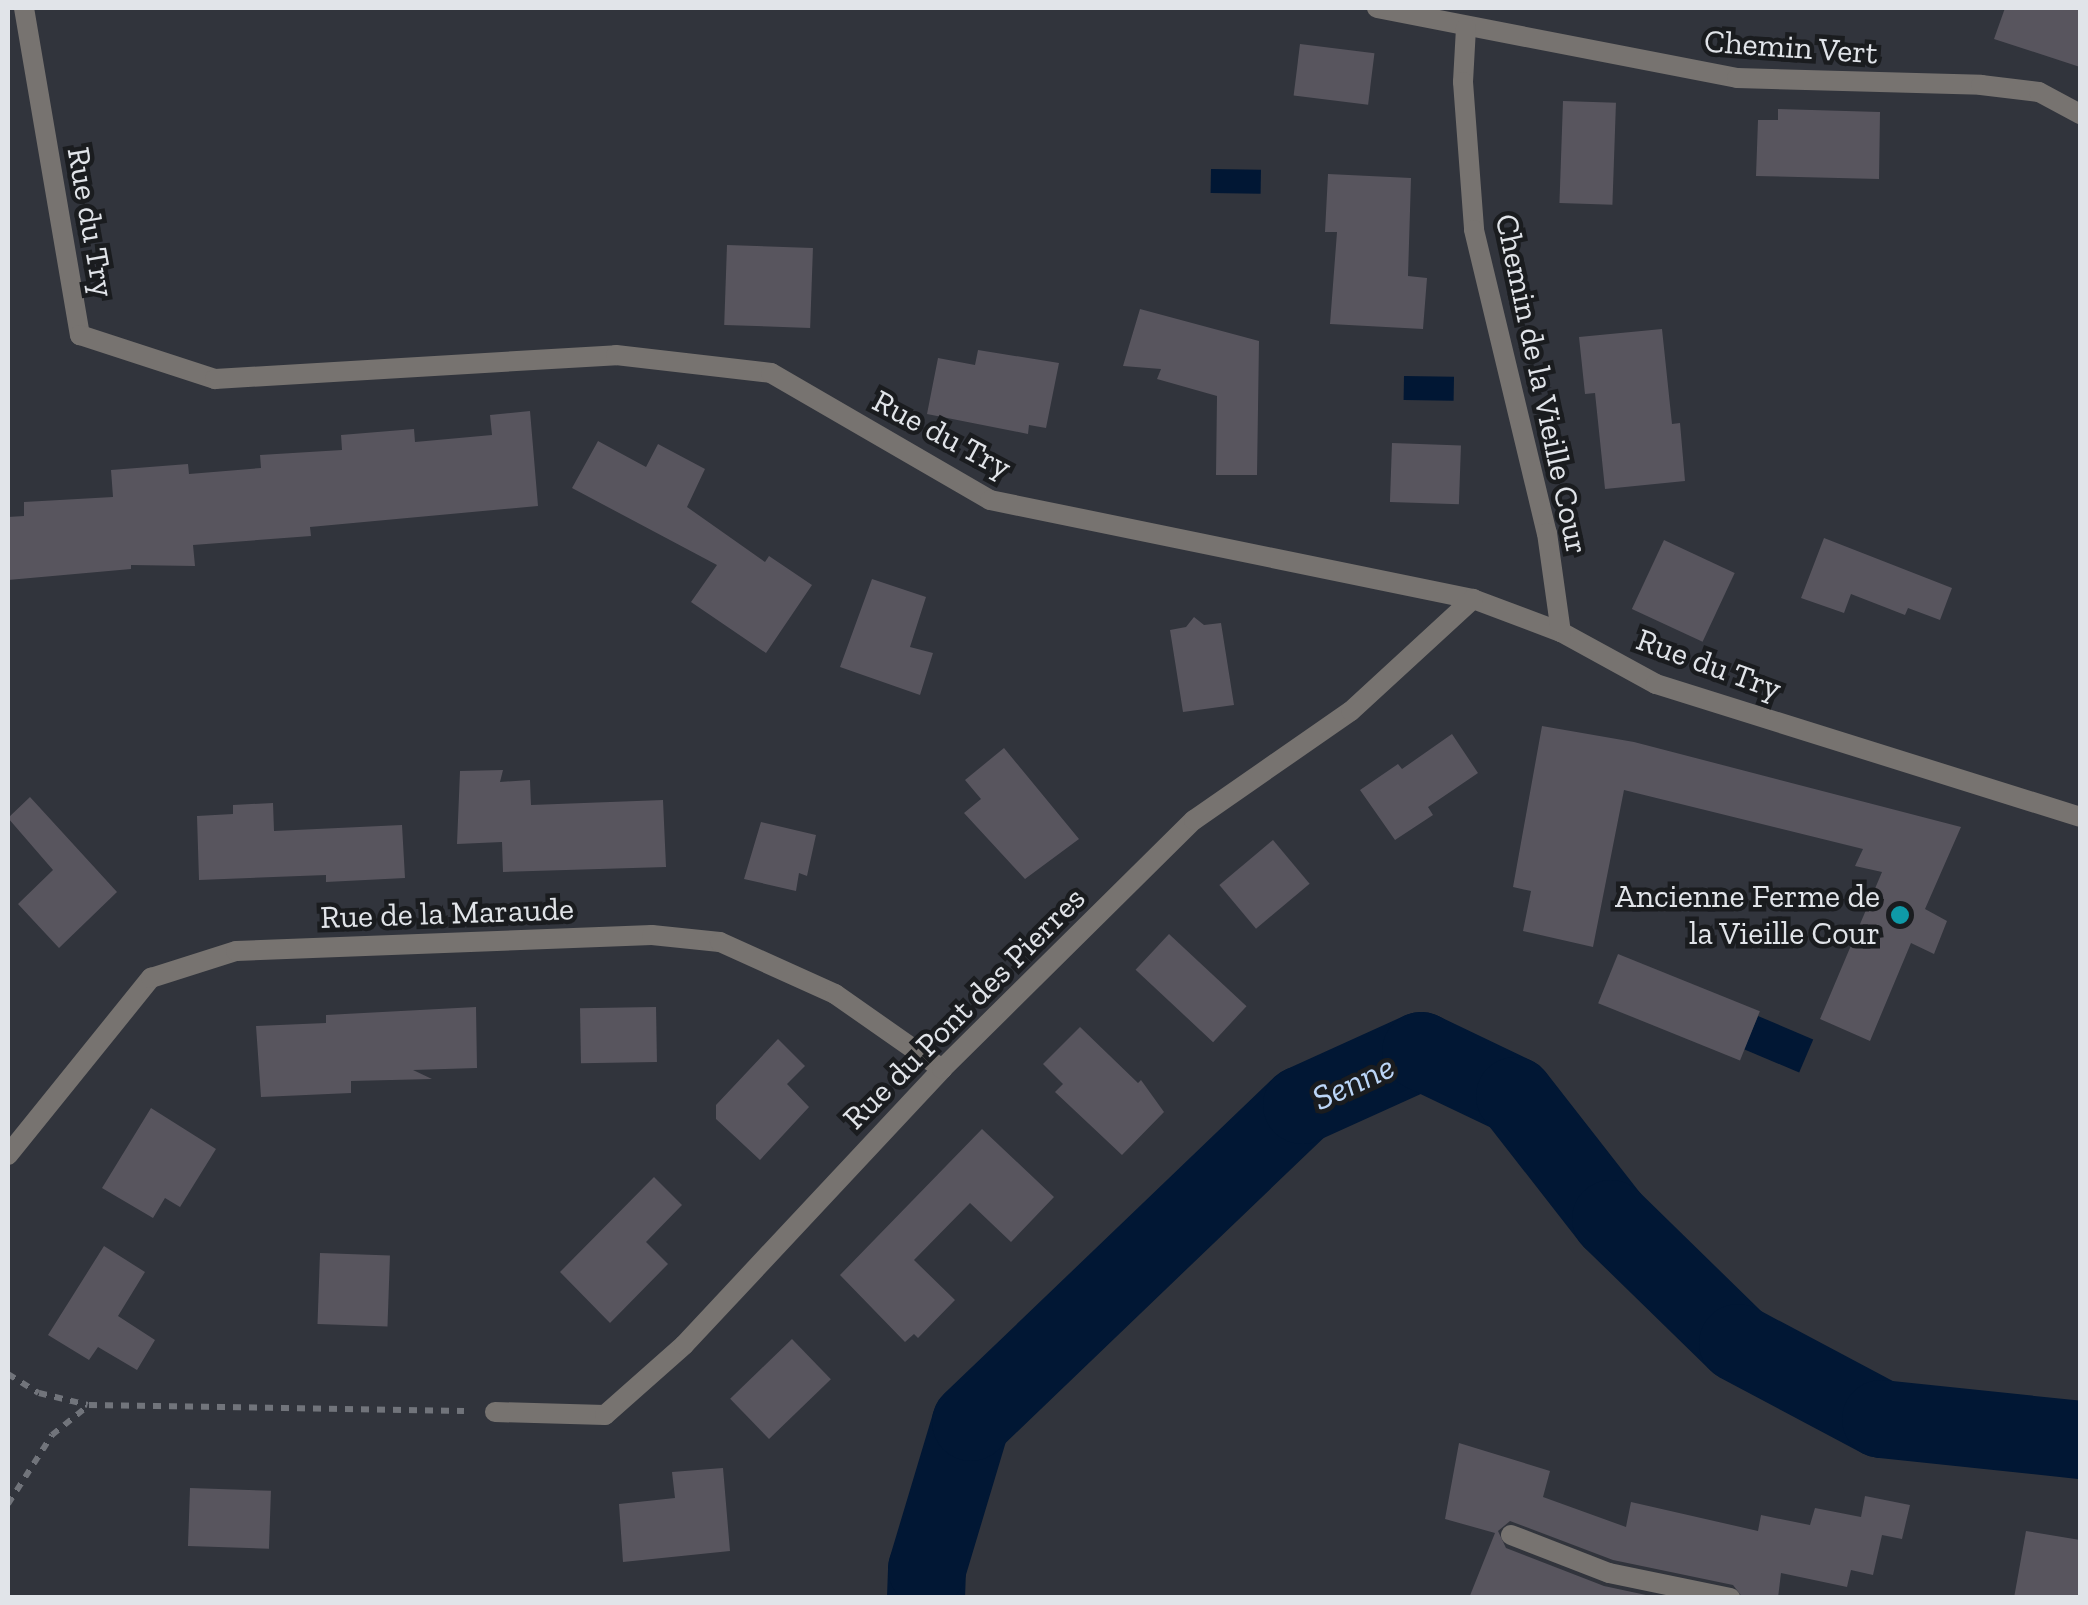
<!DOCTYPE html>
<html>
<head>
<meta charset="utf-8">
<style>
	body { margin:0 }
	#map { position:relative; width:2088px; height:1605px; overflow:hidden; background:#31343c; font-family:"Zilla Slab",serif }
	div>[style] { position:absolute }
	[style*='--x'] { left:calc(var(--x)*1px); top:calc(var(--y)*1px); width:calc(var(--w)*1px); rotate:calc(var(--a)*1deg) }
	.water>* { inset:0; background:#011734; transform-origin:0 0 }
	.river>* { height:78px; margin:-39px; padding:0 39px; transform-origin:39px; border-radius:39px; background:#011734 }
	.building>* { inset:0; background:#58555e; transform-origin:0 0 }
	.path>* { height:6px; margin-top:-3px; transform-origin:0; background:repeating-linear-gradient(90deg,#71747b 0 8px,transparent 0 16px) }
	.street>* { height:20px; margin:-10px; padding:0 10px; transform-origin:10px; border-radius:10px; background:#777370 }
	.dots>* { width:28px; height:28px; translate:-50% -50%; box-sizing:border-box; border:5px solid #1a1c1f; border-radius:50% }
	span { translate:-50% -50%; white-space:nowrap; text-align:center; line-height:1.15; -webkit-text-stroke:9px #1a1c1f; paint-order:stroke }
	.street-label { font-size:32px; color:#e1e4e9 }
	.poi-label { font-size:32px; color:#e1e4e9 }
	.right { translate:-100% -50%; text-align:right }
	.water-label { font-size:35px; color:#bbd5f7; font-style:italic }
	.frame { position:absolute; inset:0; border:10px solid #e1e4e9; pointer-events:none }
</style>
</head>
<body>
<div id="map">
	<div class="water">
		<div style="left:1211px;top:169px;width:50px;height:24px;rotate:1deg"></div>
		<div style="left:1404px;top:376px;width:50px;height:24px;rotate:1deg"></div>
		<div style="left:1758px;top:1016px;width:60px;height:36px;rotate:23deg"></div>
	</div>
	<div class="river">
		<div style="--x:926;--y:1598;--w:29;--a:-88"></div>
		<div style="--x:927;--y:1569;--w:153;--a:-73.3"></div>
		<div style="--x:971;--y:1422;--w:458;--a:-43.8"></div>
		<div style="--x:1302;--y:1105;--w:131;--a:-24.4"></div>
		<div style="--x:1421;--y:1051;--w:104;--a:25.6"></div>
		<div style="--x:1515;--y:1096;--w:156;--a:52"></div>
		<div style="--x:1611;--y:1219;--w:177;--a:44.3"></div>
		<div style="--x:1738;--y:1343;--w:162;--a:28"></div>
		<div style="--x:1881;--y:1419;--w:200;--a:6"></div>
	</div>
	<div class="building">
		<div style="clip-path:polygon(2005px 8px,2080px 8px,2080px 67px,1994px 39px)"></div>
		<div style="left:1300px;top:44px;width:75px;height:52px;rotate:7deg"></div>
		<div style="left:1563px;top:101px;width:53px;height:102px;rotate:2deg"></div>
		<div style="clip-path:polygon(1778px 109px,1880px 112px,1879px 179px,1756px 176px,1758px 120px,1778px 120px)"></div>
		<div style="clip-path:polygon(1328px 174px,1411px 178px,1408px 276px,1427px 278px,1423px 329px,1330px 324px,1337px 232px,1325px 232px)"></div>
		<div style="left:727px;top:245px;width:86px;height:80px;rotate:2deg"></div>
		<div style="clip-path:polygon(1140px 309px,1259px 341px,1257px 475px,1216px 475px,1217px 396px,1157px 379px,1161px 369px,1123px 366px)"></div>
		<div style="clip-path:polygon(1662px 329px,1672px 424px,1680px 423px,1685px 481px,1605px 489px,1595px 393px,1585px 394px,1579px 337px)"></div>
		<div style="clip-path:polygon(978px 350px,1059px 363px,1046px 428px,1029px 425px,1028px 434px,927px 414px,938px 358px,975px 365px)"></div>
		<div style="clip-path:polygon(530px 411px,538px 506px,310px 527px,311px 536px,193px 545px,195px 566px,131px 565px,131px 569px,8px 580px,8px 517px,24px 516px,24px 502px,113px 497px,111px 470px,188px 464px,189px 474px,261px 468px,260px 455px,342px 450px,341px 435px,414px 429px,415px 442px,492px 435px,490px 415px)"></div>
		<div style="clip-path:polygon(598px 441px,646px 467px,658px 444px,705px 469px,687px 507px,765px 562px,769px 556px,812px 585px,766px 653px,691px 602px,717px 565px,572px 488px)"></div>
		<div style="left:1392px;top:443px;width:69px;height:59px;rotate:2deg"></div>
		<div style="clip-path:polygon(1824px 538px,1952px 588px,1940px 620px,1908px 608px,1905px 615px,1851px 594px,1844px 613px,1801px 598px)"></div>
		<div style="left:1664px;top:540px;width:78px;height:76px;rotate:25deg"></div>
		<div style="clip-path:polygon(872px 579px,926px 597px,910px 647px,933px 653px,920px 695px,840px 667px)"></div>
		<div style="clip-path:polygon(1194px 617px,1204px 625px,1221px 623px,1234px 705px,1183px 712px,1170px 630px,1186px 627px)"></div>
		<div style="clip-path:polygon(1542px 726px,1634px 742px,1961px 827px,1925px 909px,1947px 921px,1934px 954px,1911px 943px,1870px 1041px,1820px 1019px,1882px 872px,1855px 866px,1863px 849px,1624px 790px,1593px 947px,1523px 931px,1531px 891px,1513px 887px)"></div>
		<div style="clip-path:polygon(1452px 734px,1478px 773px,1428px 807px,1433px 815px,1395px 840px,1360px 790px,1398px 764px,1402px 769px)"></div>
		<div style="clip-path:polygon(1004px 748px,1079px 839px,1025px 879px,964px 813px,981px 799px,965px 780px)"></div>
		<div style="clip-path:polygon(503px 770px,500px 782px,530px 780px,531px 805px,663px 800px,666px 867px,503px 872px,502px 842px,457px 844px,460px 771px)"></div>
		<div style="clip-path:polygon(30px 797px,117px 892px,59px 948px,18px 904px,53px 870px,8px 818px)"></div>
		<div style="clip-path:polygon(273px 803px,274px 831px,402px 825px,405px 878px,326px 882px,326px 875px,199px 880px,197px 816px,233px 814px,233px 805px)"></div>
		<div style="clip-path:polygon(761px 822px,816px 835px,807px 876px,799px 873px,796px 891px,744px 879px)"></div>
		<div style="left:1273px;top:840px;width:57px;height:70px;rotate:50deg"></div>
		<div style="left:1169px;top:934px;width:106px;height:49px;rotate:43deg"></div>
		<div style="left:1618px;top:954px;width:153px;height:53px;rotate:22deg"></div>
		<div style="clip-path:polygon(476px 1007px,477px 1068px,413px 1070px,432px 1079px,351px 1081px,351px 1093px,261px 1097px,256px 1026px,326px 1023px,326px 1015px)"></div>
		<div style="left:656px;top:1007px;width:55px;height:76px;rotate:89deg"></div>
		<div style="clip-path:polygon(1080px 1027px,1138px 1083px,1141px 1080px,1164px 1112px,1122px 1155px,1055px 1092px,1063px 1084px,1043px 1064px)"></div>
		<div style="clip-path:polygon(778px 1039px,805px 1066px,787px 1084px,809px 1107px,760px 1160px,716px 1119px,716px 1105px)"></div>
		<div style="clip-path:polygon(151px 1108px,216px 1149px,180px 1207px,165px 1198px,153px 1218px,102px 1188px)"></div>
		<div style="clip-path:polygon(982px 1129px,1054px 1197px,1011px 1242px,970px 1203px,914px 1260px,955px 1300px,918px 1338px,914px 1334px,905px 1342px,840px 1275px)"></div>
		<div style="clip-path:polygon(654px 1177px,682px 1205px,646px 1242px,668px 1264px,610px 1323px,560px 1272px)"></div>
		<div style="clip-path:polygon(104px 1246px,145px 1272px,118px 1316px,155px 1340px,137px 1370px,98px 1347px,89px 1360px,48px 1335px)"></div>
		<div style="left:320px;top:1253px;width:70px;height:71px;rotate:2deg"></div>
		<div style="left:792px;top:1339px;width:56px;height:86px;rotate:46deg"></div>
		<div style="clip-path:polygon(1459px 1443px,1550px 1471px,1543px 1497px,1626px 1527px,1631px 1502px,1758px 1531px,1761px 1515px,1810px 1525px,1815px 1508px,1861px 1517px,1865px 1496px,1910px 1505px,1902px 1539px,1882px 1535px,1873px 1575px,1851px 1570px,1847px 1587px,1781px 1573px,1778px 1598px,1743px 1598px,1733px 1585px,1613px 1560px,1510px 1521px,1498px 1531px,1506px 1548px,1604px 1586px,1660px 1598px,1469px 1598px,1495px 1533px,1445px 1519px)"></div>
		<div style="clip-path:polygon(723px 1468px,730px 1551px,623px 1562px,619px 1504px,675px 1498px,672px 1472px)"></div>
		<div style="left:190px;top:1488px;width:81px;height:58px;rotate:2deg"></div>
		<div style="clip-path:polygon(2026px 1531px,2080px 1540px,2080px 1598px,2014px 1598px)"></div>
	</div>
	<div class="path">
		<div style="--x:8;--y:1374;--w:36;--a:32"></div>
		<div style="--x:39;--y:1393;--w:50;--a:13.8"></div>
		<div style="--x:8;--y:1504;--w:82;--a:-57.5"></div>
		<div style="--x:52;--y:1435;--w:48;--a:-39"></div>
		<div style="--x:89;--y:1405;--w:375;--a:0.9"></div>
	</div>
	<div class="street">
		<div style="--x:24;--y:8;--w:332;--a:80.3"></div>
		<div style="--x:80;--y:335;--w:142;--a:18.1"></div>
		<div style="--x:215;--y:379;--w:402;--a:-3.4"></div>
		<div style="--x:616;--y:355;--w:156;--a:6.6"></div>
		<div style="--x:771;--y:373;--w:253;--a:30.1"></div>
		<div style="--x:990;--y:500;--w:493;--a:11.6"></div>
		<div style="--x:1473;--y:599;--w:94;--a:20.6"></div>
		<div style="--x:1561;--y:632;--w:108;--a:28.7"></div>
		<div style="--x:1656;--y:684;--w:444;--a:17.4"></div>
		<div style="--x:1377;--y:8;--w:367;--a:11"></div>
		<div style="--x:1737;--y:78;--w:244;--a:1.6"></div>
		<div style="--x:1981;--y:85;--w:58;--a:6.9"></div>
		<div style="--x:2039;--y:92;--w:47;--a:28.2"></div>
		<div style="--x:1466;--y:28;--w:54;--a:93.2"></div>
		<div style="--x:1463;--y:82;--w:148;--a:85.7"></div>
		<div style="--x:1474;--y:230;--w:312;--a:76.5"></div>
		<div style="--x:1547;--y:533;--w:100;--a:82"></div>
		<div style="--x:8;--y:1155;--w:228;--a:-51.1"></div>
		<div style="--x:151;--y:978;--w:89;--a:-17.6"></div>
		<div style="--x:236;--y:951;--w:416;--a:-2.2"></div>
		<div style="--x:652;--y:935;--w:68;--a:5.9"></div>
		<div style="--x:720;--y:942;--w:126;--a:24.3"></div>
		<div style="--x:835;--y:994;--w:131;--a:35"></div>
		<div style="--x:495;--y:1412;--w:110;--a:1.6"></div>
		<div style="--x:605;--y:1415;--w:106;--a:-41.5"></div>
		<div style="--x:684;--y:1345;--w:378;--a:-46.9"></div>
		<div style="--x:942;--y:1069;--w:354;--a:-44.7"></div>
		<div style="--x:1194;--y:820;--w:191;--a:-34.8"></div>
		<div style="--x:1351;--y:711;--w:166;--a:-42.6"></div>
		<div style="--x:1511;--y:1535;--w:105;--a:21.2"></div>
		<div style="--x:1609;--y:1573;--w:124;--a:11.7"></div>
	</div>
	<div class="dots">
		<div style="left:1900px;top:915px;background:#0f9aa8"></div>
	</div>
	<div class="street-label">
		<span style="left:1791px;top:47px;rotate:4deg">Chemin Vert</span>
		<span style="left:91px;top:222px;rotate:80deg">Rue du Try</span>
		<span style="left:1542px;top:384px;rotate:78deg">Chemin de la Vieille Cour</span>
		<span style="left:942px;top:434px;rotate:28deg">Rue du Try</span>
		<span style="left:1709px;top:664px;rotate:20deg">Rue du Try</span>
		<span style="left:447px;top:913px;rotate:-2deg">Rue de la Maraude</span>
		<span style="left:964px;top:1008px;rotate:-45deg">Rue du Pont des Pierres</span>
	</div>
	<div class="poi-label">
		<span class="right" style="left:1880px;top:915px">Ancienne Ferme de<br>la Vieille Cour</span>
	</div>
	<div class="water-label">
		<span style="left:1353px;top:1082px;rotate:-25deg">Senne</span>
	</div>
	<div class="frame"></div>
</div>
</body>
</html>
